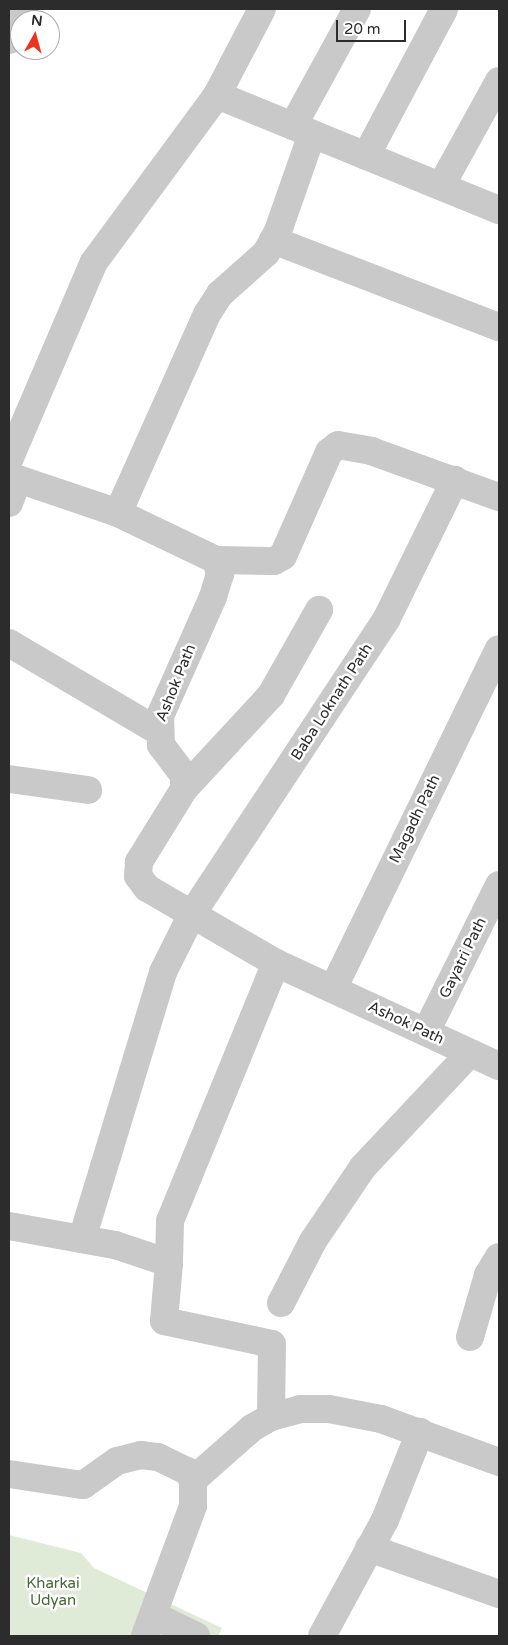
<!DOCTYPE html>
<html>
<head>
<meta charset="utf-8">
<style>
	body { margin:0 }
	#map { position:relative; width:508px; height:1645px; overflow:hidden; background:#fff; font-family:"Varela Round",sans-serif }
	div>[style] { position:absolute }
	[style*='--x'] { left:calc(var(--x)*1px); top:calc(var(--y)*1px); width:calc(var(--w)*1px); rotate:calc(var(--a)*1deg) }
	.green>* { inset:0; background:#dfebd7 }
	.minor>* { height:28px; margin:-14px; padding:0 14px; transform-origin:14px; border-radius:14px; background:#c9c9c9 }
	span { translate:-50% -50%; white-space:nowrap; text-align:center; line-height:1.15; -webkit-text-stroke:5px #fff; paint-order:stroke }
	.street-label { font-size:15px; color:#2c2c2c }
	.park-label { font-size:15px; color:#466937 }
	.frame { position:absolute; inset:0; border:10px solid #2c2c2c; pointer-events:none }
	.north { position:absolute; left:10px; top:10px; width:50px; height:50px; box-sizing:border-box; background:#fff; border:1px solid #ababab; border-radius:50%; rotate:7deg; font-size:14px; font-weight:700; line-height:20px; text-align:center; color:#2c2c2c }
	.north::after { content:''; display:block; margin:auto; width:18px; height:22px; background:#ef3321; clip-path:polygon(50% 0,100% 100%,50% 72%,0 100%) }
	.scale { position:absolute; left:336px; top:20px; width:70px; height:22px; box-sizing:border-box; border:2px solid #2c2c2c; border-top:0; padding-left:6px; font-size:15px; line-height:18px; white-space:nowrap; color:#2c2c2c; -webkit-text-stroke:4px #fff; paint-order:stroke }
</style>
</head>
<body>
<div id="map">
	<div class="green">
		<div style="clip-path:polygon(9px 1535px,81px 1553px,94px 1568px,222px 1628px,218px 1636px,9px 1636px)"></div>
	</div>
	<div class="minor">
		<div style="--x:9;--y:40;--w:34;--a:-64"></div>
		<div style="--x:217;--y:95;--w:305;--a:22.2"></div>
		<div style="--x:293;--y:126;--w:133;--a:-61.3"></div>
		<div style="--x:366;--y:156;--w:166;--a:-62"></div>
		<div style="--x:441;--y:186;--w:120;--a:-61.1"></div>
		<div style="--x:273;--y:240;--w:242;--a:21.1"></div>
		<div style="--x:9;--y:460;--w:215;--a:-66.8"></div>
		<div style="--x:94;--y:262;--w:207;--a:-53.6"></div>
		<div style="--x:217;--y:95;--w:97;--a:-62.4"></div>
		<div style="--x:9;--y:476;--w:115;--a:18.7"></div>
		<div style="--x:118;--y:513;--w:109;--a:25.6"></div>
		<div style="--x:216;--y:560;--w:15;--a:74"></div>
		<div style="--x:220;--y:574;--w:24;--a:107"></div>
		<div style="--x:213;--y:597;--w:130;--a:114"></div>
		<div style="--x:160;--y:716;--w:29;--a:88"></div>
		<div style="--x:161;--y:745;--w:38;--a:53"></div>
		<div style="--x:184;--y:775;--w:14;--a:90"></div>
		<div style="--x:184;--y:789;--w:86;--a:121.7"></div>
		<div style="--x:139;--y:862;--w:14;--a:94"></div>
		<div style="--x:138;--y:876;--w:15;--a:53"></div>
		<div style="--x:147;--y:888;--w:149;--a:30.2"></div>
		<div style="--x:276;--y:963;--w:246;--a:24.8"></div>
		<div style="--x:9;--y:503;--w:25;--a:-69"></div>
		<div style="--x:118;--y:513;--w:218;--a:-65.9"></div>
		<div style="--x:207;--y:314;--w:24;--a:-57"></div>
		<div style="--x:220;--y:294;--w:62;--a:-41.7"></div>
		<div style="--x:266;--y:253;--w:25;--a:-61"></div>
		<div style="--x:278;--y:231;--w:103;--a:-70.7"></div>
		<div style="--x:216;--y:560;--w:58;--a:1"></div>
		<div style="--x:274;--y:561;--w:10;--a:-29"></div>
		<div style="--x:283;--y:556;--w:114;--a:-66.1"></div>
		<div style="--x:329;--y:452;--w:11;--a:-38"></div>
		<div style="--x:338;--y:445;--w:34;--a:10"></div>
		<div style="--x:371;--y:451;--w:136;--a:19.8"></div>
		<div style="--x:9;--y:643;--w:173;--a:30.6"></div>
		<div style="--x:9;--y:779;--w:80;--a:7.9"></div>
		<div style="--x:184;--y:789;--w:128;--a:-47.2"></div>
		<div style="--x:271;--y:695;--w:98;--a:-60.5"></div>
		<div style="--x:333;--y:989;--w:378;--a:-64"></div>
		<div style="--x:426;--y:1032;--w:164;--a:-63.6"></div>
		<div style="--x:9;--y:1226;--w:108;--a:10.2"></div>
		<div style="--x:115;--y:1245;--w:57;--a:18.4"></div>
		<div style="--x:169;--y:1263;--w:42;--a:-88.6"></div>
		<div style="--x:170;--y:1221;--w:279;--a:-67.7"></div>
		<div style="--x:82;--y:1239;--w:279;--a:-73.1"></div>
		<div style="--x:163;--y:972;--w:65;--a:-63.4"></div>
		<div style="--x:192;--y:914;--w:354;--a:-56.6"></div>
		<div style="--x:387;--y:618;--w:154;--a:-63.8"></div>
		<div style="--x:169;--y:1263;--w:58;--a:94.9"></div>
		<div style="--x:164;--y:1321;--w:110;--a:12"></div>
		<div style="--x:272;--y:1344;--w:73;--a:90.8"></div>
		<div style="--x:281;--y:1303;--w:70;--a:-62.7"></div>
		<div style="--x:313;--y:1241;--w:89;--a:-56"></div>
		<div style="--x:363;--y:1167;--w:156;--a:-46.8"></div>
		<div style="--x:470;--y:1337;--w:65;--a:-73.8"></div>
		<div style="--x:488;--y:1275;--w:21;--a:-59"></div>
		<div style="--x:9;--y:1474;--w:75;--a:8.5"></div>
		<div style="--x:83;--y:1485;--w:42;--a:-35.2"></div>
		<div style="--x:117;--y:1461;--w:25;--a:-14"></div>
		<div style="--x:141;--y:1455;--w:17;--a:7"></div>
		<div style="--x:158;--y:1457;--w:32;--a:26"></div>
		<div style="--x:187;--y:1471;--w:11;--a:56"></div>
		<div style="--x:193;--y:1480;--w:26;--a:90"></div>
		<div style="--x:193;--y:1506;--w:139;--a:110.3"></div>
		<div style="--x:193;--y:1480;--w:79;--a:-41.4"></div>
		<div style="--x:252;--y:1428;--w:22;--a:-30"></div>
		<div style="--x:271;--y:1417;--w:30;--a:-15"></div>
		<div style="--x:300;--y:1409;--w:29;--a:0"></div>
		<div style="--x:329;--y:1409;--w:53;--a:10.9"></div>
		<div style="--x:381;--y:1419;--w:126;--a:20"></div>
		<div style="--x:369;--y:1548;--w:138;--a:19.5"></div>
		<div style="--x:153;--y:1615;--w:48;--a:26"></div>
		<div style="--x:322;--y:1636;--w:132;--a:-61.5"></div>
		<div style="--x:385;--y:1520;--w:95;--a:-68.3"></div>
	</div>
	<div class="street-label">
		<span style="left:176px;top:683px;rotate:-68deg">Ashok Path</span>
		<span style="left:332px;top:702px;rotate:-57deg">Baba Loknath Path</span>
		<span style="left:415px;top:819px;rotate:-64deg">Magadh Path</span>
		<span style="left:463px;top:958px;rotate:-64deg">Gayatri Path</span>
		<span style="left:406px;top:1023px;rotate:25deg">Ashok Path</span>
	</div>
	<div class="park-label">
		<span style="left:53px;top:1592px">Kharkai<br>Udyan</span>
	</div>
	<div class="frame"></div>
	<div class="north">N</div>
	<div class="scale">20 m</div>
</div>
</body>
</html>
